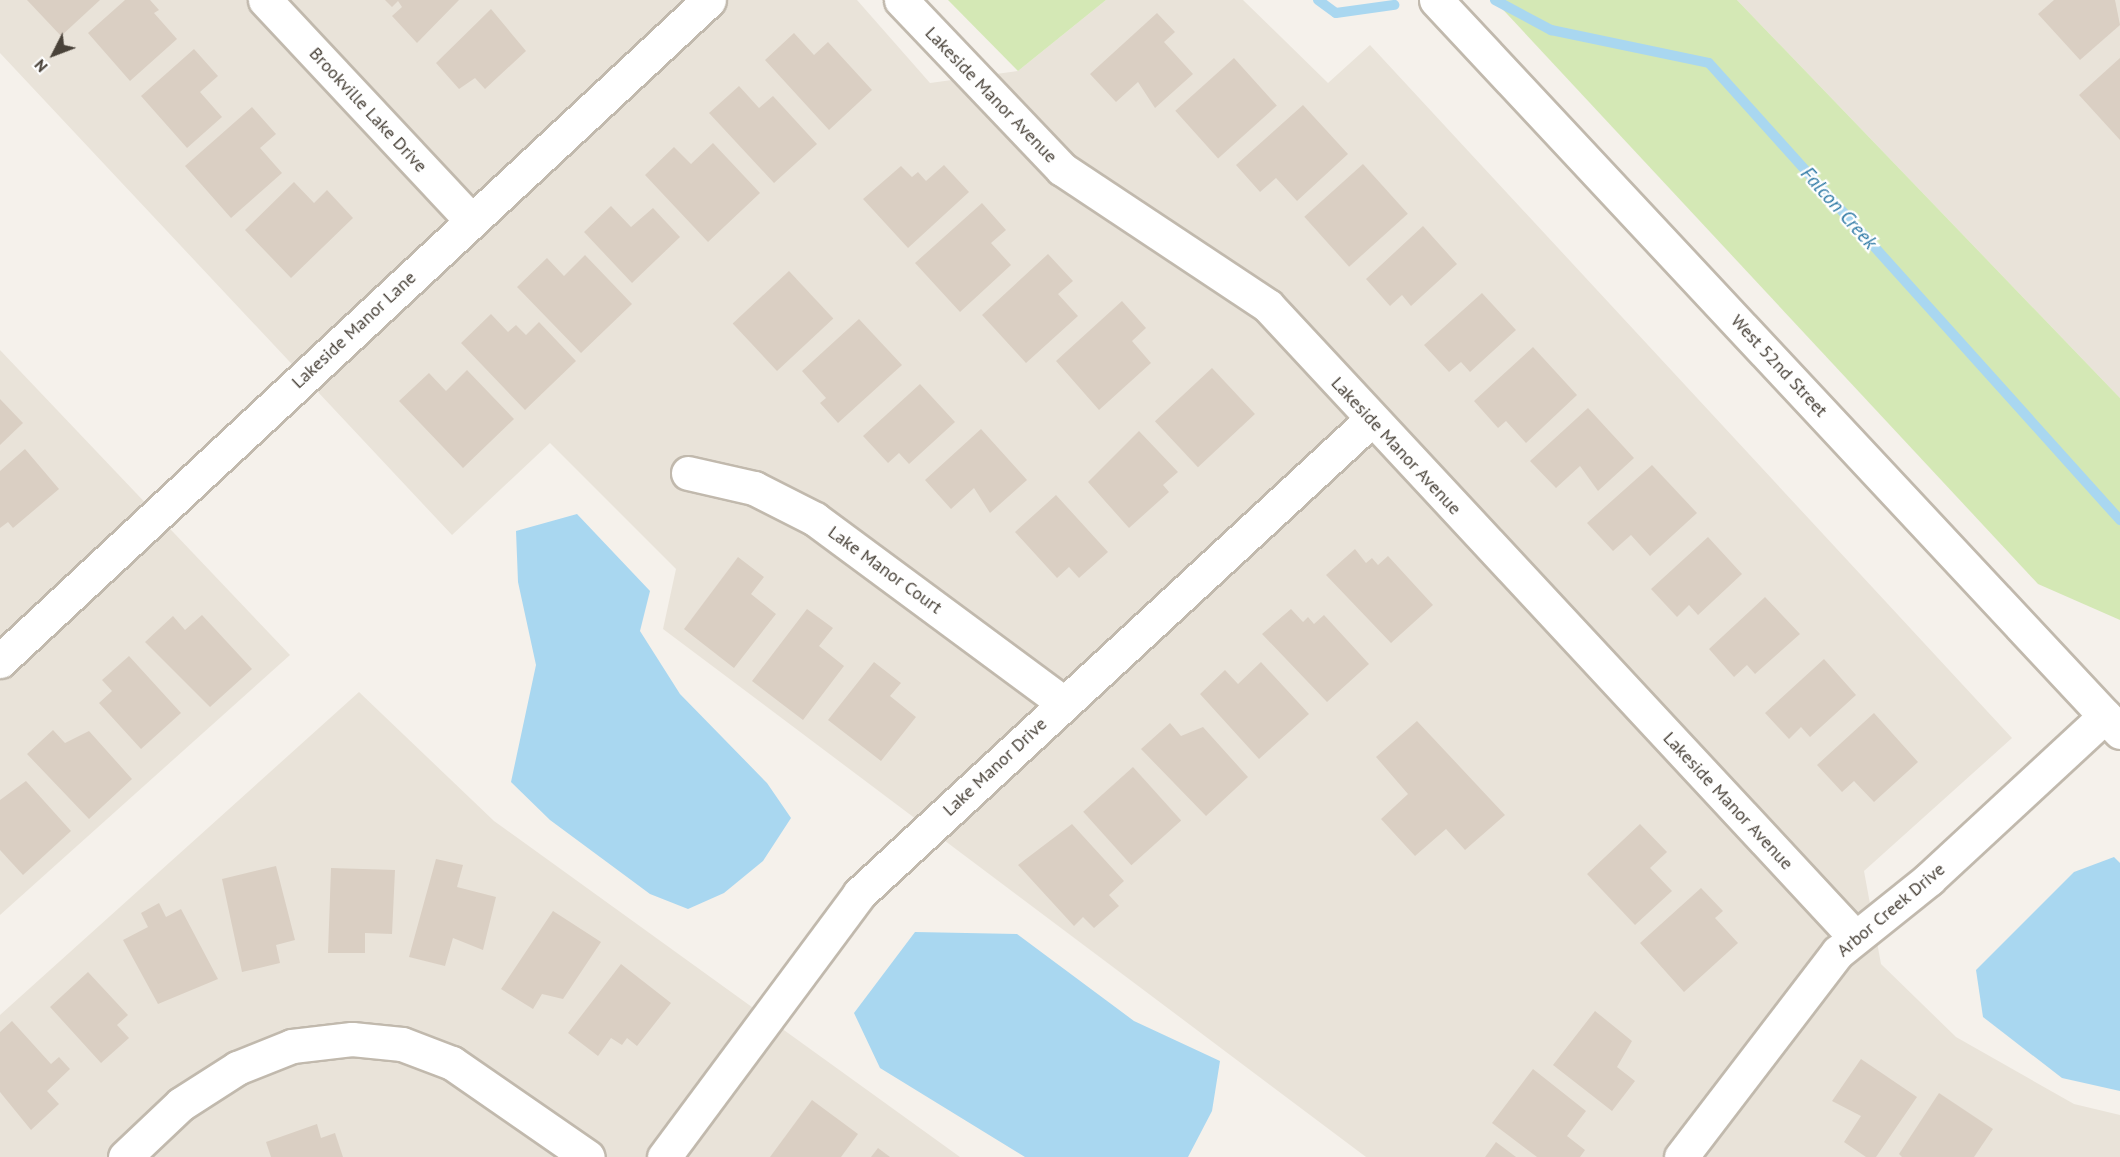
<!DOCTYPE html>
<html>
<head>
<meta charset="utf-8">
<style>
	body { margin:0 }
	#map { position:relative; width:2120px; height:1157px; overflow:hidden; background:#f5f1eb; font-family:"PT Sans",sans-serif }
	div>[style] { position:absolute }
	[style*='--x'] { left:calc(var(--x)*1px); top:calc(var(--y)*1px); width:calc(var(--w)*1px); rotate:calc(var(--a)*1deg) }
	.residential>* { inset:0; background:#e9e3d9 }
	.green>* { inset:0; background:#d4e8b5 }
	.water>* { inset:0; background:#a9d7f0 }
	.stream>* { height:10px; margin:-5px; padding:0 5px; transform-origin:5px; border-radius:5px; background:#a9d7f0 }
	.building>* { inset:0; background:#dacfc3; transform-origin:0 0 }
	.roads { filter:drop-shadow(2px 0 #c1b9ad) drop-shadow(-2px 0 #c1b9ad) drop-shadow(0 2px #c1b9ad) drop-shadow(0 -2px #c1b9ad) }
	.minor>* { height:33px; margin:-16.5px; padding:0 16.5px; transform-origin:16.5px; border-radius:16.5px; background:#fff }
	span { translate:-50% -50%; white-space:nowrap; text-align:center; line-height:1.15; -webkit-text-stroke:4.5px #fff; paint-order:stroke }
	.street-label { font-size:18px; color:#494239 }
	.water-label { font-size:20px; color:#2f7aa5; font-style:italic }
	.north { position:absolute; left:24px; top:24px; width:60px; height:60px; -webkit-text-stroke:4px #fff; paint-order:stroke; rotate:228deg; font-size:16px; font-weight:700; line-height:24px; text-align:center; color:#494239 }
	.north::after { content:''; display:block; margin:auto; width:21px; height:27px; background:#494239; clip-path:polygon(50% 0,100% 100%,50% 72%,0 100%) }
</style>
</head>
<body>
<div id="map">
	<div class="residential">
		<div style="clip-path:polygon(0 0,857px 0,930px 83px,1018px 71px,1106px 0,1243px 0,1328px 83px,1370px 45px,2012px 738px,1864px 871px,1881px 964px,1956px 1037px,2074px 1104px,2120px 1115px,2120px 1157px,1366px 1157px,663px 629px,676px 569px,550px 443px,452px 535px,0 53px)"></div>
		<div style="clip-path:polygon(1737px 0,2120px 0,2120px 398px)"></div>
		<div style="clip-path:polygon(0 350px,290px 655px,0 915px)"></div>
		<div style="clip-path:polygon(359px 692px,494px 821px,960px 1157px,0 1157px,0 1015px)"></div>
	</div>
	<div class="green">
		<div style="clip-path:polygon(948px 0,1106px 0,1018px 71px)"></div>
		<div style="clip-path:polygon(1494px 0,1737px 0,2120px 398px,2120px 620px,2038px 584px)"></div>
	</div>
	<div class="water">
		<div style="clip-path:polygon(577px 514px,650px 591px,640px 631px,680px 694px,767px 783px,791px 818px,763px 861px,724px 893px,688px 909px,650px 894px,550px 820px,511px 782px,536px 665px,518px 582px,516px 531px)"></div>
		<div style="clip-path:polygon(2114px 857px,2120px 863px,2120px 1091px,2062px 1078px,1983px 1017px,1976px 970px,2074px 872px)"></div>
		<div style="clip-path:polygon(915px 932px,1017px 934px,1134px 1021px,1220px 1061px,1212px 1111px,1188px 1157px,1025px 1157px,880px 1068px,854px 1013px)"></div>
	</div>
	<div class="stream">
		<div style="--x:1318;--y:0;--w:22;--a:36"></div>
		<div style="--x:1336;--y:13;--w:59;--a:-7.9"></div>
		<div style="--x:1495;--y:0;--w:64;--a:28.2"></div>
		<div style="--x:1551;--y:30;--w:161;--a:11.8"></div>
		<div style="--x:1709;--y:63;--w:615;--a:48.03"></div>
	</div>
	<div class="building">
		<div style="clip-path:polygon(27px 0,100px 0,61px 36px)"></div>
		<div style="clip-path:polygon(125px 0,150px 0,159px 10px,154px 13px,177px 39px,130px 81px,88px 33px)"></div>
		<div style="clip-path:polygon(385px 0,459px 0,417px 43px,392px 16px,402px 7px,398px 1px,392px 7px)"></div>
		<div style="clip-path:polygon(2054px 0,2115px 0,2120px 25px,2080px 60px,2038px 14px)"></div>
		<div style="clip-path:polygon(491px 9px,526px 51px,485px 89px,475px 78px,459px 89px,436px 63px)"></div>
		<div style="clip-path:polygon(1157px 13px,1175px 32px,1164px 42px,1193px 74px,1155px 108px,1138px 82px,1116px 102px,1090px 74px)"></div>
		<div style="clip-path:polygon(794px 33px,814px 55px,828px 42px,872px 90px,829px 130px,765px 60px)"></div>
		<div style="clip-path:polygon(194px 49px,218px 76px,200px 92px,222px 117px,187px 148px,141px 96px)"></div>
		<div style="left:1234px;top:58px;width:64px;height:79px;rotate:48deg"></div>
		<div style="clip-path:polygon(2120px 58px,2120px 140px,2079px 95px)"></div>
		<div style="clip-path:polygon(739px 86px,759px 108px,773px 96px,817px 144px,774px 183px,709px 113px)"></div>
		<div style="clip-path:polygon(1303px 105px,1348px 154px,1297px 201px,1276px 178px,1260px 192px,1236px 165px)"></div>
		<div style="clip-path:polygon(252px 107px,276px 134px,260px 148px,282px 173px,231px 218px,185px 166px)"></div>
		<div style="clip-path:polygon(713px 143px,760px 193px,708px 242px,645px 175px,674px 147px,691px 164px)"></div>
		<div style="left:1363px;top:164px;width:67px;height:79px;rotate:48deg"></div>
		<div style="clip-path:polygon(944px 165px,969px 192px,908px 248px,863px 199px,901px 166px,912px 177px,918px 172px,926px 181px)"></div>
		<div style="clip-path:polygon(294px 182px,314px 203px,327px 190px,353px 218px,291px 278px,245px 230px)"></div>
		<div style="clip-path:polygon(982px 203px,1006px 230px,991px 243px,1011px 265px,960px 312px,915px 263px)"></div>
		<div style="clip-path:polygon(611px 206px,631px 227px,653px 208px,680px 237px,632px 283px,584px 232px)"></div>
		<div style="clip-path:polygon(1423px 226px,1457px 264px,1411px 306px,1402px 295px,1390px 306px,1366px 279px)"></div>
		<div style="clip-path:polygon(1048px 254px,1073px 281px,1058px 294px,1078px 316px,1026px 363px,982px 315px)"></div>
		<div style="clip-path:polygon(585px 255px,632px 304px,581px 353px,517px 287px,547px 258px,564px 276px)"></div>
		<div style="left:789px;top:271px;width:65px;height:77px;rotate:47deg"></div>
		<div style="clip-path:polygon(1482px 293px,1516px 330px,1470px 372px,1461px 362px,1449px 372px,1424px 345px)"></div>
		<div style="clip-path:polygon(1122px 301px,1146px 328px,1132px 341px,1151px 363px,1099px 410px,1056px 361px)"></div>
		<div style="clip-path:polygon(491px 314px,508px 332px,516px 325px,526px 335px,539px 322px,576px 361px,525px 410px,461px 343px)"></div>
		<div style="clip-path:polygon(859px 319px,902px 365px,838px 423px,820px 403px,826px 398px,802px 371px)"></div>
		<div style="clip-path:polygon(1533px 347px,1577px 395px,1526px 443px,1506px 421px,1498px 428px,1474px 401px)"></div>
		<div style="left:1212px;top:368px;width:63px;height:78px;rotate:47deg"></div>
		<div style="clip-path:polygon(467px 370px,514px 419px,463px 468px,399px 401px,429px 373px,446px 391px)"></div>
		<div style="clip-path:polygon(920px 384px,955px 422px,909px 464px,899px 453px,888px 463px,863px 436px)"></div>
		<div style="clip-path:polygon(0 399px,23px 423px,0 445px)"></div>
		<div style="clip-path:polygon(1588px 408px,1634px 458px,1598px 491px,1580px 466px,1556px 488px,1530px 461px)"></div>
		<div style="clip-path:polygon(981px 429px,1027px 480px,990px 513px,974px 488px,951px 509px,925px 480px)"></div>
		<div style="clip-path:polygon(1139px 431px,1178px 472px,1163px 485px,1169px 492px,1129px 528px,1088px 482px)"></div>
		<div style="clip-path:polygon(25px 449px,59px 489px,13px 528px,8px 522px,0 528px,0 471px)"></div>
		<div style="clip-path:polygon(1652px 465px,1697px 513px,1650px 556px,1631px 535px,1613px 551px,1587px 523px)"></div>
		<div style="clip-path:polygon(1056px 495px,1108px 552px,1079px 578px,1069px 567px,1057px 578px,1015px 532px)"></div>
		<div style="clip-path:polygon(1708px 537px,1742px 574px,1698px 615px,1689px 605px,1677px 617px,1651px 589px)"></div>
		<div style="clip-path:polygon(1355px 549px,1366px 563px,1372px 558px,1378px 565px,1388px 556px,1433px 605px,1391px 643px,1326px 575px)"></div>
		<div style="clip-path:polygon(738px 557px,764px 577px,751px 594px,776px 614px,734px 668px,684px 629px)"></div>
		<div style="clip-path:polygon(1765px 597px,1800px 634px,1755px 674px,1747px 665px,1734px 677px,1709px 649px)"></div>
		<div style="clip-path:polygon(807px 609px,833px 628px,819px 646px,844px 666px,803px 720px,752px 681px)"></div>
		<div style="clip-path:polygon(1291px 609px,1303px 622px,1308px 617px,1314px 624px,1324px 615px,1369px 664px,1327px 702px,1262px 634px)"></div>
		<div style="clip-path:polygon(202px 615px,252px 669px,210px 707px,145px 642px,173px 616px,185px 630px)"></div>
		<div style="clip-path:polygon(129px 656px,181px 713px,141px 749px,99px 703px,112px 691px,102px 680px)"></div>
		<div style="clip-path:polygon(1824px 659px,1856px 695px,1810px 737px,1801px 727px,1789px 739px,1765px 713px)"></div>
		<div style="clip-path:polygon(874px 662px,901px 683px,890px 696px,916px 717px,881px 761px,828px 720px)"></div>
		<div style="clip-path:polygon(1261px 662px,1309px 714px,1259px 759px,1200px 694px,1225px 670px,1238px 684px)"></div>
		<div style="clip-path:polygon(1874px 713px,1918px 762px,1874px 802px,1854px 781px,1842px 792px,1817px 765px)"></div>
		<div style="clip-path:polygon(1417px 721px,1505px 815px,1465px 850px,1446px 829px,1415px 856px,1381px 819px,1408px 794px,1376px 757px)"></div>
		<div style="clip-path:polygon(1170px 723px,1181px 736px,1203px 727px,1248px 777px,1206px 816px,1141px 749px)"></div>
		<div style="clip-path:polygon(53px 730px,65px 743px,89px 731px,132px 779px,89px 819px,27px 754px)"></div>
		<div style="left:1133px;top:767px;width:72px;height:67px;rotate:48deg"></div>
		<div style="clip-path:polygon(26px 781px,71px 831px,23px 875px,0 850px,0 800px)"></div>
		<div style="clip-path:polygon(1072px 824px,1124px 881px,1109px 895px,1119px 906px,1094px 928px,1083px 917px,1074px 926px,1018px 865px)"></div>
		<div style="clip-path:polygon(1640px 824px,1667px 852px,1650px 868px,1672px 891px,1635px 925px,1587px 874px)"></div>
		<div style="clip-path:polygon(436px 859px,463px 865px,457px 887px,496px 897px,483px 950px,453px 938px,445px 966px,409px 957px)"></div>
		<div style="clip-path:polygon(276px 866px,295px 940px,276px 945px,280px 963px,242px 972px,222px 879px)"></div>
		<div style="clip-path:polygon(331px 868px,395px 870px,392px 934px,365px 933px,365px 953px,328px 953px)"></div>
		<div style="clip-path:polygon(1701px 888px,1723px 911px,1715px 918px,1738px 943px,1684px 992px,1640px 943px)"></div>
		<div style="clip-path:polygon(159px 903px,166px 917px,181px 909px,218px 979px,158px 1004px,123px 940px,148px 927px,141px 913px)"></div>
		<div style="clip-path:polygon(553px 911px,601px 942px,563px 999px,542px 994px,533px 1009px,501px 989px)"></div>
		<div style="clip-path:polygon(621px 964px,671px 1003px,637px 1046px,627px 1038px,622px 1045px,611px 1038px,598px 1056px,568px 1033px)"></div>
		<div style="clip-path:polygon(88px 972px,128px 1015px,117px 1025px,129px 1038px,101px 1063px,50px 1007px)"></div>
		<div style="clip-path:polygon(1595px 1011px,1632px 1041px,1617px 1067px,1635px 1081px,1612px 1111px,1553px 1065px)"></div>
		<div style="clip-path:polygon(12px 1021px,51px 1064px,59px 1057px,70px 1069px,47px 1091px,59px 1104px,31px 1130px,0 1092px,0 1032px)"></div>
		<div style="clip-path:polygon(1861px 1059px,1917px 1097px,1876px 1157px,1866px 1157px,1844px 1142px,1861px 1116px,1832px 1101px)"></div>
		<div style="clip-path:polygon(1533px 1069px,1586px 1111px,1567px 1136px,1585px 1150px,1580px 1157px,1537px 1157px,1492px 1123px)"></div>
		<div style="clip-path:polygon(1939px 1093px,1993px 1129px,1974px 1157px,1902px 1157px,1899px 1154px)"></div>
		<div style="clip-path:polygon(812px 1100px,858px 1134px,841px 1157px,770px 1157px)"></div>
		<div style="clip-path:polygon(317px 1124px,321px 1138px,335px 1133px,343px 1157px,271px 1157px,266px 1142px)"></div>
		<div style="clip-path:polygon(1496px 1142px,1516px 1157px,1485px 1157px)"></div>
		<div style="clip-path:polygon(878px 1148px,890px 1157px,871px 1157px)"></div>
	</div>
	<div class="roads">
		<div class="minor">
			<div style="--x:265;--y:0;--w:301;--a:46.9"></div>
			<div style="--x:901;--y:0;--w:233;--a:46.4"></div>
			<div style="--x:1062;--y:169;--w:247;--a:33.6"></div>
			<div style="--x:1268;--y:306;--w:860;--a:47.07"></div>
			<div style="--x:1436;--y:0;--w:1002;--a:46.94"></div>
			<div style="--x:688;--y:473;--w:68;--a:12.8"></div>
			<div style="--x:754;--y:488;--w:68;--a:26.9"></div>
			<div style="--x:815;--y:519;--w:310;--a:36.5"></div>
			<div style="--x:0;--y:661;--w:969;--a:-42.99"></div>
			<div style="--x:125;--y:1157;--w:77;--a:-43.4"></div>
			<div style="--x:181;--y:1104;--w:67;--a:-32.7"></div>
			<div style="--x:237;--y:1068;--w:59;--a:-21.8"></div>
			<div style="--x:292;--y:1046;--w:60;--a:-6.7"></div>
			<div style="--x:352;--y:1039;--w:50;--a:5.7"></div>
			<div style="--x:402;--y:1044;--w:53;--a:20.8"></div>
			<div style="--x:452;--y:1063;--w:165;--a:34.7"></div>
			<div style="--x:664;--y:1157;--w:327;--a:-53.4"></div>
			<div style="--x:859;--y:894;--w:699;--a:-42.8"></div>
			<div style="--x:1681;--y:1157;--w:258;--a:-52.6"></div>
			<div style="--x:1838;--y:952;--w:117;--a:-38.7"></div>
			<div style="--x:1929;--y:879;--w:240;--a:-42.8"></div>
		</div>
	</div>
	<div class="street-label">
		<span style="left:991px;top:95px;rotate:46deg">Lakeside Manor Avenue</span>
		<span style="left:368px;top:110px;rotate:47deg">Brookville Lake Drive</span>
		<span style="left:354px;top:330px;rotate:-43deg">Lakeside Manor Lane</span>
		<span style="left:1779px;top:366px;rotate:47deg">West 52nd Street</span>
		<span style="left:1396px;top:446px;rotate:47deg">Lakeside Manor Avenue</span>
		<span style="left:885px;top:570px;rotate:36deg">Lake Manor Court</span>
		<span style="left:995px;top:767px;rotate:-43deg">Lake Manor Drive</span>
		<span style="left:1728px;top:801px;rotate:47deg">Lakeside Manor Avenue</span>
		<span style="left:1891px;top:910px;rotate:-40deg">Arbor Creek Drive</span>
	</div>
	<div class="water-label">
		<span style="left:1839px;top:208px;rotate:48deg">Falcon Creek</span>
	</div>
	<div class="north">N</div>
</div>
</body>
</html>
